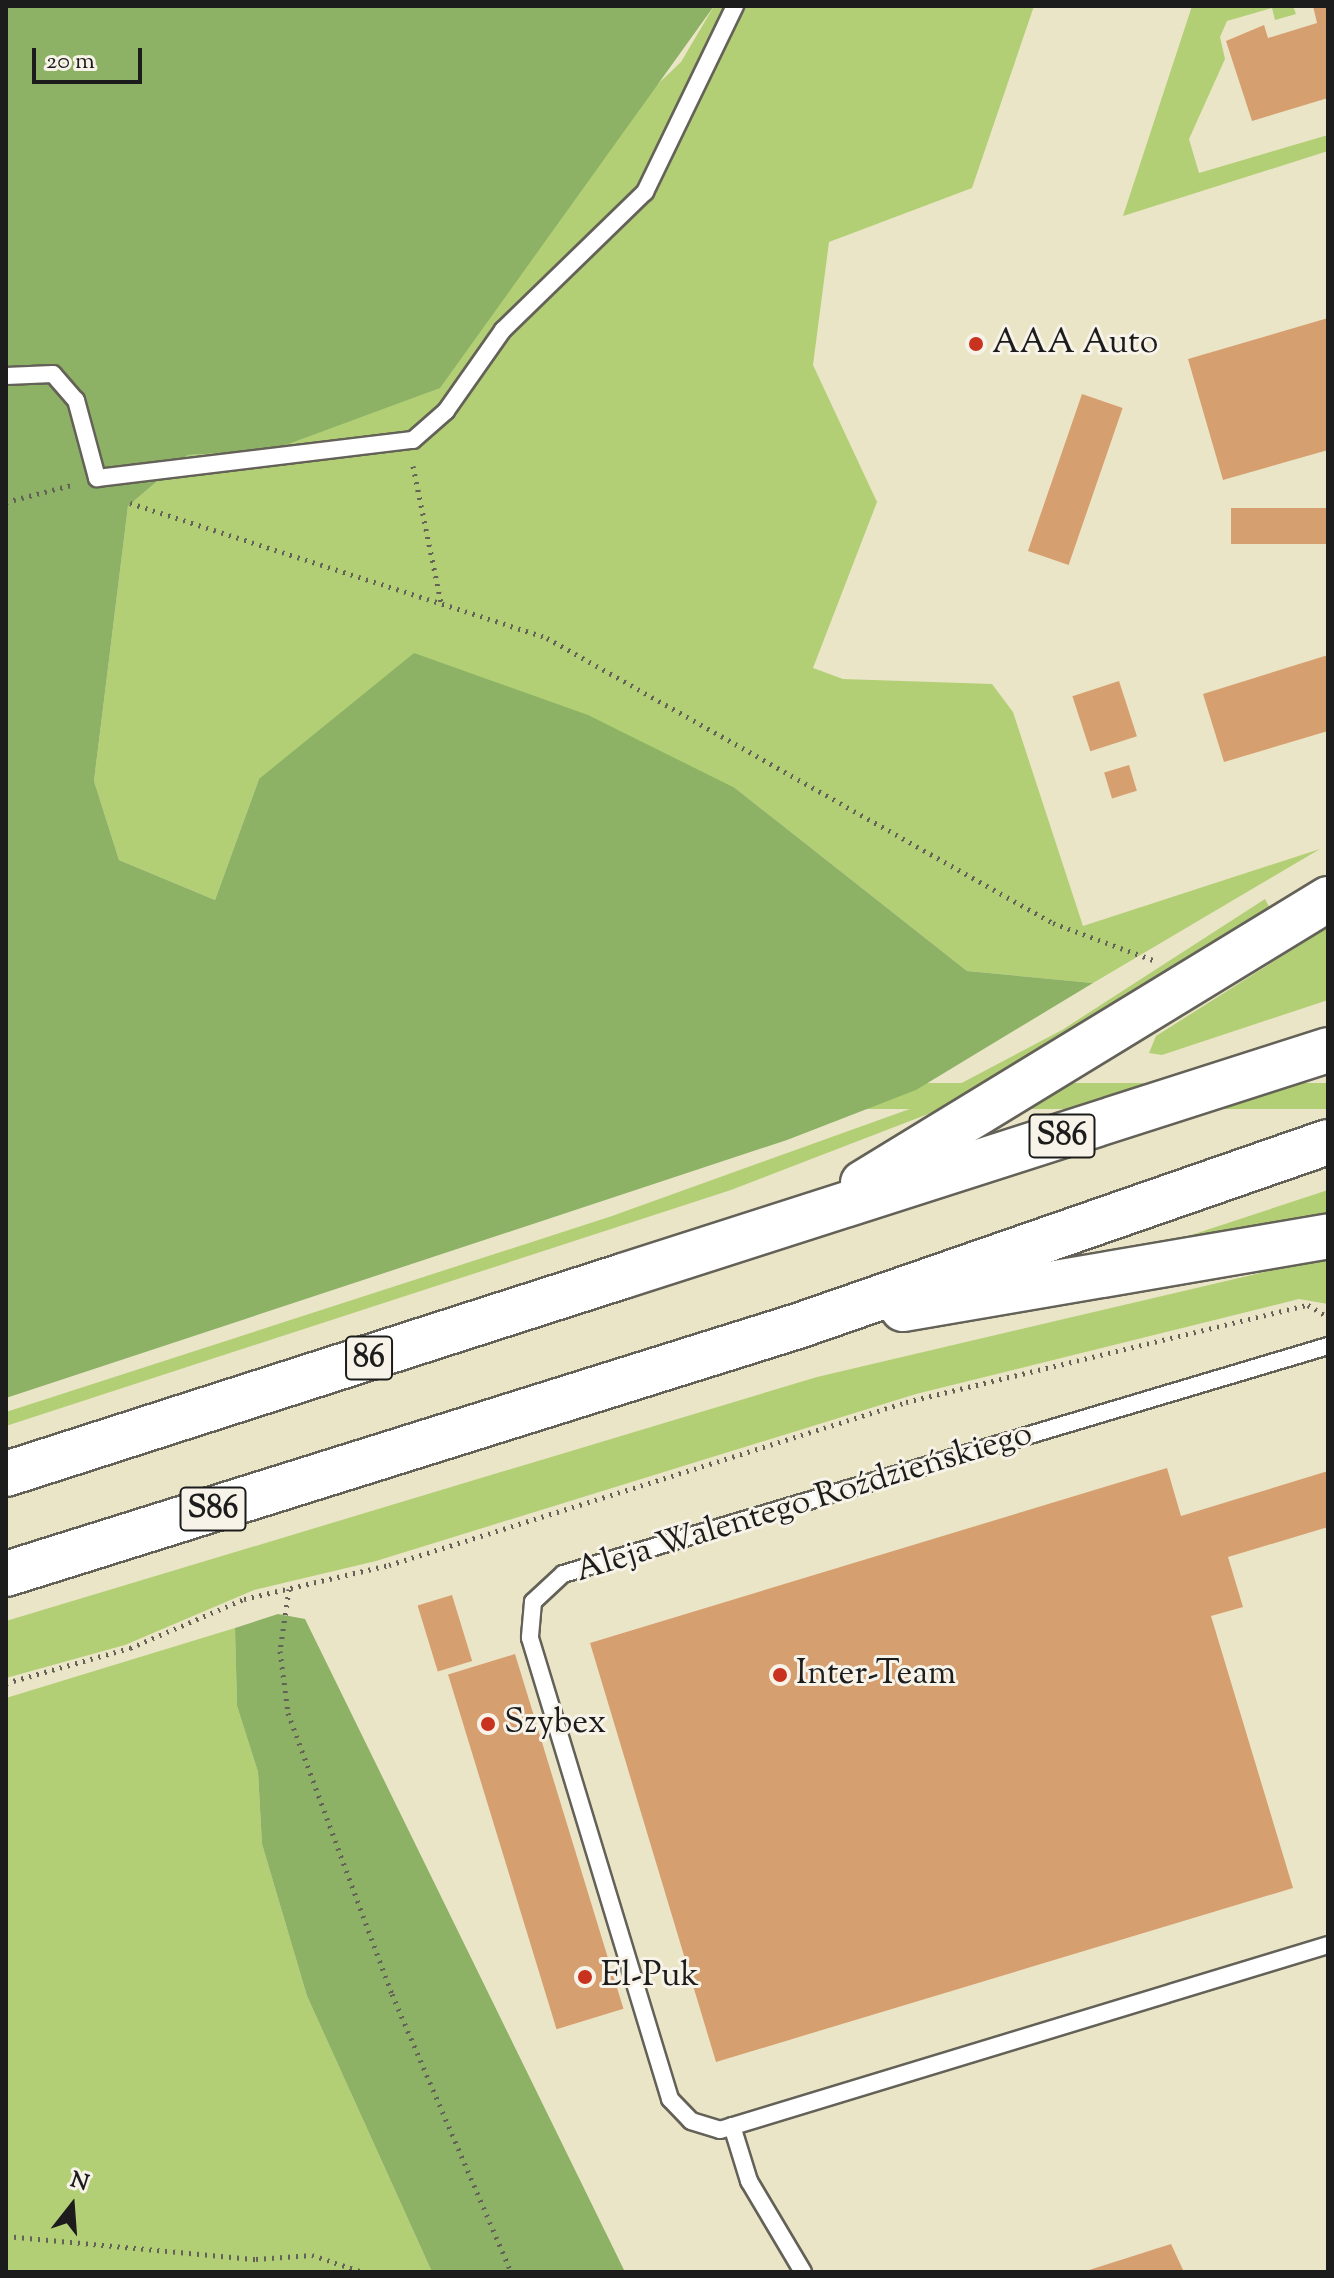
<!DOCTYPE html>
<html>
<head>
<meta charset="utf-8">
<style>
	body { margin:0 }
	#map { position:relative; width:1334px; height:2278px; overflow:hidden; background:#ebe5c7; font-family:"Sorts Mill Goudy",serif }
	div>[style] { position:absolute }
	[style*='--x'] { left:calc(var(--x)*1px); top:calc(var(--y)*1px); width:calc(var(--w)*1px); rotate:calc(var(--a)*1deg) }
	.green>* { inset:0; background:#b2cf75; transform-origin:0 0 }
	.forest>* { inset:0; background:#8db266 }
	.building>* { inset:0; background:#d69f70; transform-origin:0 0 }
	.path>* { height:5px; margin-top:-2.5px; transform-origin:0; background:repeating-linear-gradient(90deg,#646258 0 2px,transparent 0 8px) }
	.roads { filter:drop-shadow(2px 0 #646258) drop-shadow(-2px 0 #646258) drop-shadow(0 2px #646258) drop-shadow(0 -2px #646258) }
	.service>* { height:16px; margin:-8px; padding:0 8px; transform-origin:8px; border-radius:8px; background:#fff }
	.trunk>* { height:44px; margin:-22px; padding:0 22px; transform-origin:22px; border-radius:22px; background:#fff }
	.motorway>* { height:44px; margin:-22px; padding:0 22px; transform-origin:22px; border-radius:22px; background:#fff }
	.dots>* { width:22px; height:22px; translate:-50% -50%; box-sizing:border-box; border:4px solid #f7f3e8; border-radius:50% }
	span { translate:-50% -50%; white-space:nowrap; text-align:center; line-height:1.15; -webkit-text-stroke:6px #f7f3e8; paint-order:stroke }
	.shield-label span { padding:2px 6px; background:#f7f3e8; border:2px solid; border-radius:6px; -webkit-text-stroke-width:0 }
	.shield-label { font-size:32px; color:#1c1c1c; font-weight:700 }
	.poi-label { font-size:34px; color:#1c1c1c }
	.left { translate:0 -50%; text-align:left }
	.street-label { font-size:34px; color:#1c1c1c }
	.frame { position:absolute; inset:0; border:8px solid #1c1c1c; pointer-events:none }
	.north { position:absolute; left:32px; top:2166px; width:80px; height:80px; -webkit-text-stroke:6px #f7f3e8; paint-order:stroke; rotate:17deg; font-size:22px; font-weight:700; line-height:32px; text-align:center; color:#1c1c1c }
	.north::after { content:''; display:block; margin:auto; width:28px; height:36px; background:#1c1c1c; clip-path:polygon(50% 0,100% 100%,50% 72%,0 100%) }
	.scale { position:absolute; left:32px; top:48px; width:110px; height:36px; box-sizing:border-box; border:4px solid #1c1c1c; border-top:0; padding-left:10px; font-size:24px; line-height:28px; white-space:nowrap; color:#1c1c1c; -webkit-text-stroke:6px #f7f3e8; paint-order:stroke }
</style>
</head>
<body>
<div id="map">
	<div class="green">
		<div style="clip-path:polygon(714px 6px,1034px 6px,972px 188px,829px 242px,813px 365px,877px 502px,813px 668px,843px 679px,992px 684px,1013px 712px,1083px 926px,1320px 849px,1093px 983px,967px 971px,735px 788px,259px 779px,215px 900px,119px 860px,94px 781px,128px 506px,188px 455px,272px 450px,681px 62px)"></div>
		<div style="clip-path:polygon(1192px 6px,1293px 6px,1296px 14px,1275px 20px,1272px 8px,1227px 21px,1220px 37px,1225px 59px,1189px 139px,1199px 173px,1328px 135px,1328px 151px,1123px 216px)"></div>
		<div style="clip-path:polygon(1265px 899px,1272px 912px,936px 1111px,731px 1190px,6px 1426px,6px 1412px,612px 1216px,918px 1106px,1062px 1030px)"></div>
		<div style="clip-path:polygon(1328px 927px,1328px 1000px,1162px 1055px,1149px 1053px,1156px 1036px)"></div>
		<div style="left:1328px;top:1083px;width:26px;height:1389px;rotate:90deg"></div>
		<div style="clip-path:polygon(1328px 1190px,1328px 1214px,1170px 1242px)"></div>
		<div style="clip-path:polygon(1328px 1257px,1328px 1304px,1299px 1299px,916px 1394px,376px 1561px,254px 1590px,125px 1645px,6px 1678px,6px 1621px,817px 1377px)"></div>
		<div style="clip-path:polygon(235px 1628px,237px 1706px,258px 1772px,262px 1844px,307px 1996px,432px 2272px,6px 2272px,6px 1698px)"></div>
	</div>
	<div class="forest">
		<div style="clip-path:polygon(6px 6px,714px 6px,440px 388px,272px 450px,188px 455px,128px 506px,94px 781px,119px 860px,215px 900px,259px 779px,414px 653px,588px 715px,735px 788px,967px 971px,1093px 983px,916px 1090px,787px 1140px,6px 1398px)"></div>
		<div style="clip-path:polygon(278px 1614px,305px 1619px,625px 2272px,432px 2272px,307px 1996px,262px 1844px,258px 1772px,237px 1706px,235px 1628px)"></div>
	</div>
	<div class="building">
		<div style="clip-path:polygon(1313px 6px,1328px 6px,1328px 98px,1252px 121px,1226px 41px,1264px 25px,1268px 38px,1317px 23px)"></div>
		<div style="clip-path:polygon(1328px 318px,1328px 450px,1223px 480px,1188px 359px)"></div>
		<div style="left:1082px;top:394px;width:43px;height:166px;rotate:19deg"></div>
		<div style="left:1328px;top:508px;width:36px;height:97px;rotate:90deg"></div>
		<div style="clip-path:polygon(1328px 655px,1328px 731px,1224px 762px,1203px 694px)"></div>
		<div style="left:1119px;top:681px;width:58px;height:49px;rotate:72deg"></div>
		<div style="left:1129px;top:765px;width:27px;height:26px;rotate:73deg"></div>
		<div style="clip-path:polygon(1167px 1468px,1181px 1516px,1328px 1471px,1328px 1527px,1228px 1557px,1243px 1607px,1211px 1616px,1293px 1888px,716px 2062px,590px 1643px)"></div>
		<div style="left:452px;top:1595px;width:69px;height:36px;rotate:73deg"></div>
		<div style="left:515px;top:1654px;width:371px;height:70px;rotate:73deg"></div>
		<div style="clip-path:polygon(1171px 2244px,1184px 2272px,1086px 2272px,1086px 2271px)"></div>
	</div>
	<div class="path">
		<div style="--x:413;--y:466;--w:139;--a:78.4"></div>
		<div style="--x:6;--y:502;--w:71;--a:-14.6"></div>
		<div style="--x:130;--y:503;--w:438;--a:17.9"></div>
		<div style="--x:547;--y:638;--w:581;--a:29.39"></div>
		<div style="--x:1053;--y:923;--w:107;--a:20.3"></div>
		<div style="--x:289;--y:1589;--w:63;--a:98.3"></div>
		<div style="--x:280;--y:1651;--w:63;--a:82.6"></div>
		<div style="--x:288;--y:1713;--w:300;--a:69.7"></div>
		<div style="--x:392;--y:1994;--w:302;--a:66.8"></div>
		<div style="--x:6;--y:1683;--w:129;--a:-15.8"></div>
		<div style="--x:130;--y:1648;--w:124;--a:-23.3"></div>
		<div style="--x:244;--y:1599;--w:149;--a:-13.2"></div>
		<div style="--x:389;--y:1565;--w:542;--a:-17.5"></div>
		<div style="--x:906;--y:1402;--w:414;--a:-13.6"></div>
		<div style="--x:1308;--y:1305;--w:23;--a:31"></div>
		<div style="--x:6;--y:2236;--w:251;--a:5.3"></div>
		<div style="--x:256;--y:2259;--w:56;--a:-4.1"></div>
		<div style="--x:312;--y:2255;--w:54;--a:18.4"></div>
	</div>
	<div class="roads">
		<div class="service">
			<div style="--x:6;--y:376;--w:47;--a:-2.4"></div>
			<div style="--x:53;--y:374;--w:35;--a:49"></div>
			<div style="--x:76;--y:400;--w:81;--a:74.9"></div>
			<div style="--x:97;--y:478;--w:318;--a:-6.9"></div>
			<div style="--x:413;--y:440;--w:44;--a:-41.3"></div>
			<div style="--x:446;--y:411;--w:99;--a:-54.9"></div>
			<div style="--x:503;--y:330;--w:198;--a:-44.2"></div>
			<div style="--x:645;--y:192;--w:207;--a:-64.2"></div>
			<div style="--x:1328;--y:1346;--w:798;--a:163.4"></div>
			<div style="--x:563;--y:1574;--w:41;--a:137"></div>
			<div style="--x:533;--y:1602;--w:36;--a:95"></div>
			<div style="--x:530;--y:1638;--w:482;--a:73.1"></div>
			<div style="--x:670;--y:2099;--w:30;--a:46"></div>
			<div style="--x:691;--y:2121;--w:30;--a:17"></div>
			<div style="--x:720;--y:2130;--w:636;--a:-16.92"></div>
			<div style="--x:732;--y:2126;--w:58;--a:72.8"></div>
			<div style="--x:749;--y:2181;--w:106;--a:59.3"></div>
		</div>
		<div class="trunk">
			<div style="--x:6;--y:1474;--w:648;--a:-17.79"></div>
		</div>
		<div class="motorway">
			<div style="--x:863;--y:1183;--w:545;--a:-31.41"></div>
			<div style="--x:623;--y:1276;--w:740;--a:-17.77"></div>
			<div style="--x:903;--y:1309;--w:431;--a:-9.7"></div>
			<div style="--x:6;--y:1574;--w:830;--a:-17.39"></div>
			<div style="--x:798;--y:1326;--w:561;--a:-19.15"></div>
		</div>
	</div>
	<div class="dots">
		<div style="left:976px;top:344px;background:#c8321e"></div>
		<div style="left:780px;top:1675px;background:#c8321e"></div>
		<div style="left:488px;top:1724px;background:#c8321e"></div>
		<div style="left:585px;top:1977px;background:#c8321e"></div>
	</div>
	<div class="shield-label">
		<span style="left:1062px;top:1136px">S86</span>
		<span style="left:369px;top:1358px">86</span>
		<span style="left:213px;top:1509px">S86</span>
	</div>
	<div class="poi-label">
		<span class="left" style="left:992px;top:344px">AAA Auto</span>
		<span class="left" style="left:796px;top:1675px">Inter-Team</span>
		<span class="left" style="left:504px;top:1724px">Szybex</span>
		<span class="left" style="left:601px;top:1977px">El-Puk</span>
	</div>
	<div class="street-label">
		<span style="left:804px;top:1503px;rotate:-17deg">Aleja Walentego Roździeńskiego</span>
	</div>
	<div class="frame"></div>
	<div class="north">N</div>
	<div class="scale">20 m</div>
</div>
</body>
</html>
